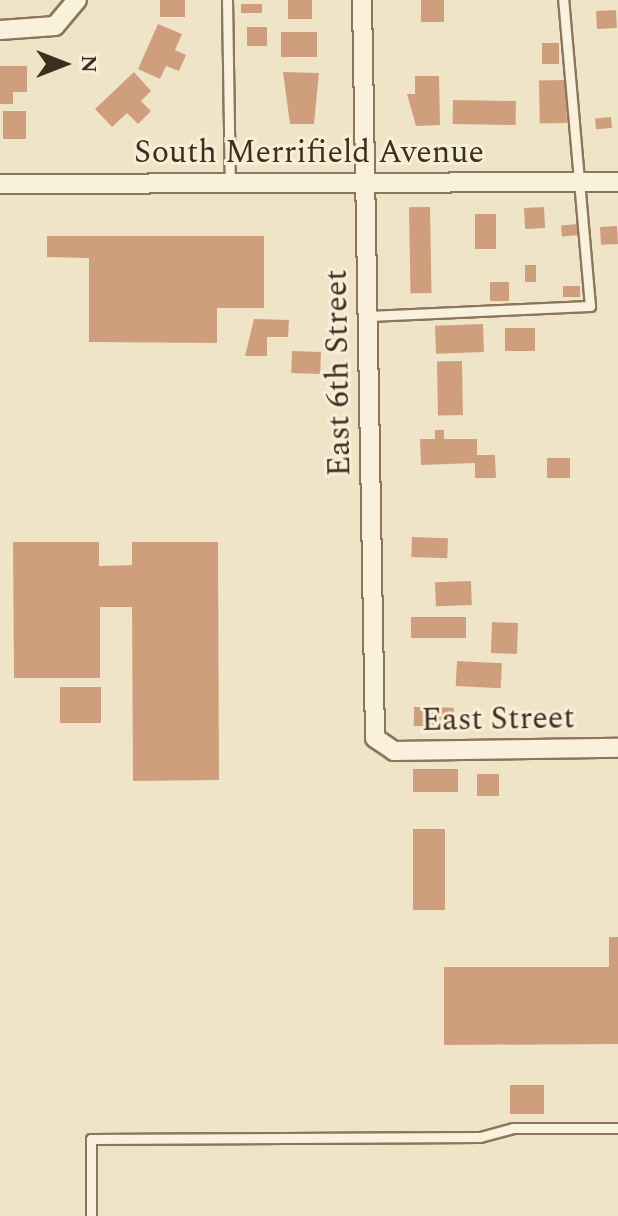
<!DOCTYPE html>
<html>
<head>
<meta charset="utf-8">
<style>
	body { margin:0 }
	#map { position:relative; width:618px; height:1216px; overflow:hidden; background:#f0e4c8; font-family:Spectral,serif }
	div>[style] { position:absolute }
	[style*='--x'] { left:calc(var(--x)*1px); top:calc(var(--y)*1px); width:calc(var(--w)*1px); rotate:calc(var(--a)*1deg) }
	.building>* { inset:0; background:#cf9f7d; transform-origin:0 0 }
	.roads { filter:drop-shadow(2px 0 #8d765c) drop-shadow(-2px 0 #8d765c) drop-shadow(0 2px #8d765c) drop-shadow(0 -2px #8d765c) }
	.lane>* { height:9px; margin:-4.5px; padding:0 4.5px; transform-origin:4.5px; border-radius:4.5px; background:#faf1dc }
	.street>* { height:18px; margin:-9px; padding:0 9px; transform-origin:9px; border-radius:9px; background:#faf1dc }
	span { translate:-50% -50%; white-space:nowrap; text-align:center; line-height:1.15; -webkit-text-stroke:6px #f7eed8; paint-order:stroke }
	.street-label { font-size:32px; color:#3d2e20 }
	.north { position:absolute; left:24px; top:24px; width:80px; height:80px; -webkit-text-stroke:6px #f7eed8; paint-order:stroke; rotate:90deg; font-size:22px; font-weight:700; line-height:32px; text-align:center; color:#3d2e20 }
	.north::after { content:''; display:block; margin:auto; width:28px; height:36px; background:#3d2e20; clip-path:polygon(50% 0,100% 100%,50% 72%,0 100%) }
</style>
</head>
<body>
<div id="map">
	<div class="building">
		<div style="left:160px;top:0;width:25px;height:17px"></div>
		<div style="left:288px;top:0;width:24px;height:19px"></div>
		<div style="left:421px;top:0;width:23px;height:22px"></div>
		<div style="left:262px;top:4px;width:9px;height:21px;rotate:90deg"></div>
		<div style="left:616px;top:10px;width:18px;height:20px;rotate:87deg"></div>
		<div style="clip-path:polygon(158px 24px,182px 34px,175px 50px,186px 55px,179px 71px,166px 66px,160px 79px,138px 69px)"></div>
		<div style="left:247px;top:27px;width:20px;height:19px"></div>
		<div style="left:281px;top:32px;width:36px;height:25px"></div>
		<div style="left:542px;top:43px;width:17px;height:21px"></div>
		<div style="clip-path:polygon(0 66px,27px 66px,27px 92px,13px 92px,13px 104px,0 104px)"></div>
		<div style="clip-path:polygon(134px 72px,151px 91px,141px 101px,151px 111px,138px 124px,127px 113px,112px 127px,95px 109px)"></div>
		<div style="clip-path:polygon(283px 72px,319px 73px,314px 124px,290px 124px)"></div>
		<div style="clip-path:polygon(415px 76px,439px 76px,440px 125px,416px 126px,407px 94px,415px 94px)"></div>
		<div style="left:566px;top:80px;width:43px;height:27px;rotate:89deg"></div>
		<div style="left:453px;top:100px;width:63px;height:24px;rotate:1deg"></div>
		<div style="left:3px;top:111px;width:23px;height:28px"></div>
		<div style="left:611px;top:117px;width:11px;height:16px;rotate:85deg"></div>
		<div style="left:430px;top:207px;width:86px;height:21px;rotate:89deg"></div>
		<div style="left:544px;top:207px;width:21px;height:20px;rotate:87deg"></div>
		<div style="left:475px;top:214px;width:21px;height:35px"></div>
		<div style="left:578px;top:224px;width:11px;height:17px;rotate:85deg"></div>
		<div style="left:617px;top:226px;width:18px;height:17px;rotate:87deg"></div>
		<div style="clip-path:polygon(47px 236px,264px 236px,264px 308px,217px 308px,217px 343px,89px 342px,89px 258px,47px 257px)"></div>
		<div style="left:536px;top:265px;width:17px;height:11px;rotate:90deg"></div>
		<div style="left:509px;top:282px;width:19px;height:19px;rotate:90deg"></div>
		<div style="left:563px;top:286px;width:17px;height:11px"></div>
		<div style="clip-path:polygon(254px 319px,289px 320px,288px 337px,267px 337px,267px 356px,245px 356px)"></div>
		<div style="left:483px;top:324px;width:28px;height:48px;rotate:88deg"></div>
		<div style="left:505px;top:328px;width:30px;height:23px"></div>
		<div style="left:292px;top:351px;width:29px;height:22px;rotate:2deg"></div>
		<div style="left:462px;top:361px;width:54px;height:25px;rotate:89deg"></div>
		<div style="clip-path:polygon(435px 430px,444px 430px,444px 439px,477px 439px,477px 455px,495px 455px,496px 478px,475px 478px,475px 463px,421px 465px,420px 439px,435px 439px)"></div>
		<div style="left:547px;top:458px;width:23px;height:20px"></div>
		<div style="left:412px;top:537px;width:36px;height:20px;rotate:2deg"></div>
		<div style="clip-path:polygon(13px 542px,99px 542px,99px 566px,132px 565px,132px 542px,218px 542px,219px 780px,133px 781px,132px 607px,100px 607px,100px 678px,14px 678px)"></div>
		<div style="left:471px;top:581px;width:24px;height:36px;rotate:88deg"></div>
		<div style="left:411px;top:617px;width:55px;height:21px"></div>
		<div style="left:492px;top:622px;width:26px;height:31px;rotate:2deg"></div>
		<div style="left:457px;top:661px;width:45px;height:25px;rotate:3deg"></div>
		<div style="left:60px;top:687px;width:41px;height:36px"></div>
		<div style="left:414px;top:707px;width:40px;height:19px;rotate:1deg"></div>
		<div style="left:458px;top:769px;width:23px;height:45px;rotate:90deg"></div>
		<div style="left:477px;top:774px;width:22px;height:22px"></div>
		<div style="left:413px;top:829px;width:32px;height:81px"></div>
		<div style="clip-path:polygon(609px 937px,618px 937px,618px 1044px,444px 1045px,444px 967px,609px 967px)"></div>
		<div style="left:510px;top:1085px;width:34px;height:29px"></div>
	</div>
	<div class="roads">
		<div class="lane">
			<div style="--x:227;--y:0;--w:183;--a:89.1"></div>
			<div style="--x:368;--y:316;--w:222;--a:-2.6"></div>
			<div style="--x:590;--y:306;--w:307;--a:-95"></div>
			<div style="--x:91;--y:1216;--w:77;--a:-90"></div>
			<div style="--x:91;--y:1139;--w:389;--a:-0.3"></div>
			<div style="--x:480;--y:1137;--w:34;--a:-15"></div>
			<div style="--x:513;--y:1128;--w:105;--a:0"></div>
		</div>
		<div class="street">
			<div style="--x:362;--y:0;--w:738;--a:88.99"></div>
			<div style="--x:375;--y:738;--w:23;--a:34"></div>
			<div style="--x:394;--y:751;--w:224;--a:-0.8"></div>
			<div style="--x:0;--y:30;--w:55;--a:-4.2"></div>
			<div style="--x:55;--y:26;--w:34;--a:-50"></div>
			<div style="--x:0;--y:184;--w:618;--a:-0.19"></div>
		</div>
	</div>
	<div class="street-label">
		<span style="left:309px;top:153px">South Merrifield Avenue</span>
		<span style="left:339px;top:373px;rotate:-91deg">East 6th Street</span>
		<span style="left:498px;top:720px;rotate:-1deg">East Street</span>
	</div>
	<div class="north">N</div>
</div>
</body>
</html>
